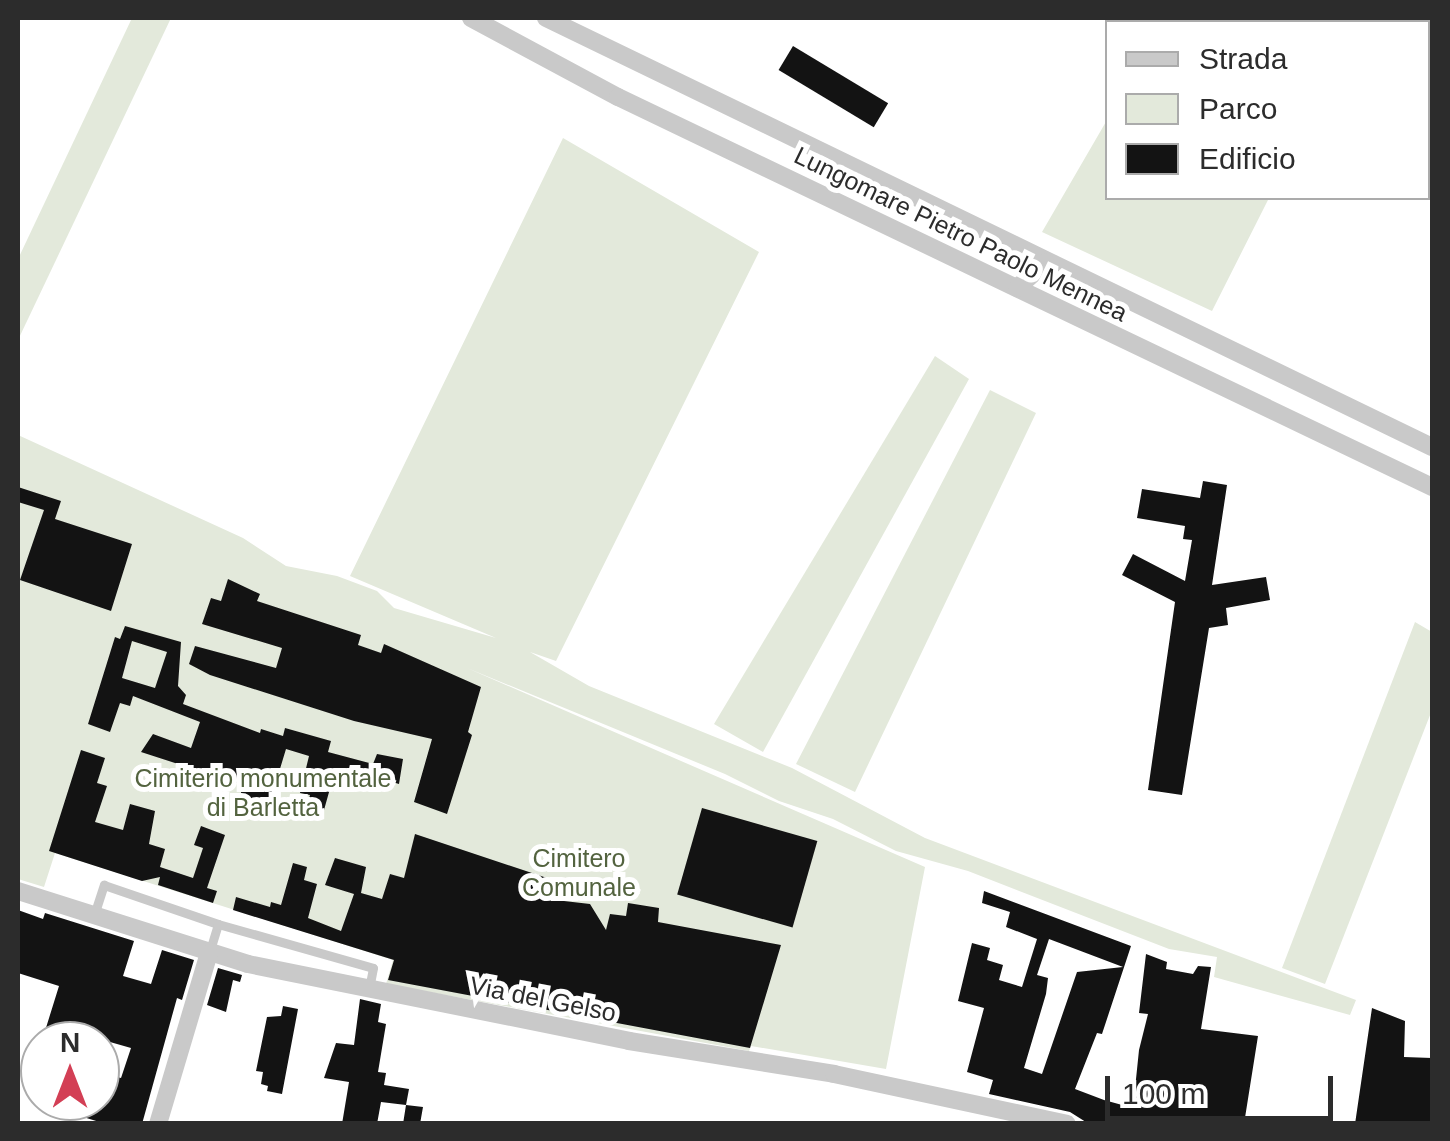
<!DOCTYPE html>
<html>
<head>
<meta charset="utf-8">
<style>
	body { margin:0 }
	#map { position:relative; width:1450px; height:1141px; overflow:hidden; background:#fff; font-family:Arial,sans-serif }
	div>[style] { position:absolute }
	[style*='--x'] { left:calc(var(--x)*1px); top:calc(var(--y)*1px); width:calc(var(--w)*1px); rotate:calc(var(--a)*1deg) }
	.green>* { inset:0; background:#e3e9db }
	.water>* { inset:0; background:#c9dee7 }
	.building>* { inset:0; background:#131313; transform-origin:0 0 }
	.lane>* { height:9px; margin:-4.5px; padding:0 4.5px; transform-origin:4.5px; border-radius:4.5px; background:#c9c9c9 }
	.street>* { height:18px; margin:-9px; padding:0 9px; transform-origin:9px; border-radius:9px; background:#c9c9c9 }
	span { translate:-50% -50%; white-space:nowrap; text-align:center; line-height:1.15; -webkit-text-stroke:10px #fff; paint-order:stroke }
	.street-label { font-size:25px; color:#2c2c2c }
	.park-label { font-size:25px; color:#53633f }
	.frame { position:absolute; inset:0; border:20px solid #2c2c2c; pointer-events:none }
	.legend { position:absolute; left:1105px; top:20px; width:325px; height:180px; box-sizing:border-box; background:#fff; border:2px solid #ababab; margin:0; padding:12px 18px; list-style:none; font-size:30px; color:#2c2c2c }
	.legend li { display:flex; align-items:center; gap:20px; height:50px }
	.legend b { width:50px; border:2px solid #ababab }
	.north { position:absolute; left:20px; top:1021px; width:100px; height:100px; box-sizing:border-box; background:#fff; border:2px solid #ababab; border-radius:50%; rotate:0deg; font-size:28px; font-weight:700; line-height:40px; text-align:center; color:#2c2c2c }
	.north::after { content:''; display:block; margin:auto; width:35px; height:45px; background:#d33f55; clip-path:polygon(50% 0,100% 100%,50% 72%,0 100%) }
	.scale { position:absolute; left:1105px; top:1076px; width:228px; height:45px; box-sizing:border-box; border:5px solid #2c2c2c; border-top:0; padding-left:12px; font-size:30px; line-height:35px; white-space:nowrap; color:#2c2c2c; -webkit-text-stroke:8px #fff; paint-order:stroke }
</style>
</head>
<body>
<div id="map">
	<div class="green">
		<div style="clip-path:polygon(132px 18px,171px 18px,18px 340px,18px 259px)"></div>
		<div style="clip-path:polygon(1107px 120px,1108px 198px,1269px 198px,1212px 311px,1042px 232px)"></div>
		<div style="clip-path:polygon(563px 138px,759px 252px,556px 661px,530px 652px,589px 686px,792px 768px,925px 838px,1356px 1000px,1350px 1015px,1214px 977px,1217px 957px,1169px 949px,968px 871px,896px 851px,833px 819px,779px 801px,725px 774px,467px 668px,925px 867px,886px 1069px,751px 1046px,749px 1051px,386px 984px,393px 960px,55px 853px,44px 887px,18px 879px,18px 435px,243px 538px,286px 566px,337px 576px,377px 591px,394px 608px,496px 638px,350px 576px)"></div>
		<div style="clip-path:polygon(935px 356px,969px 379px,763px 752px,714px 724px)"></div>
		<div style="clip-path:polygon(990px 390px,1036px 413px,855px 792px,796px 764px)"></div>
		<div style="clip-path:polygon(1415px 622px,1432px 632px,1432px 710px,1325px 984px,1282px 968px)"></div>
	</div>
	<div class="water">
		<div style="clip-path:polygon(1200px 18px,1432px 18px,1432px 126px,1428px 124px,1428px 22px,1211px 22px)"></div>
	</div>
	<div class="building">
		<div style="left:793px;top:46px;width:111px;height:28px;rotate:31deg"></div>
		<div style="clip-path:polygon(1203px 481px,1227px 485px,1212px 585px,1266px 577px,1270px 600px,1226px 608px,1228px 625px,1209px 628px,1182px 795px,1148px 790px,1175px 602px,1122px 575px,1133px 554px,1185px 581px,1192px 540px,1183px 539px,1185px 526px,1137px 518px,1142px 489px,1200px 498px)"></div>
		<div style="clip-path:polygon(18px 487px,61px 501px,55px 519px,132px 544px,111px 611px,20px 580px,44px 510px,18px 502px)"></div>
		<div style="clip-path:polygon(228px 579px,260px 594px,257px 601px,361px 635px,358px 645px,381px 653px,384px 644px,481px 687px,468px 732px,472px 735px,447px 814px,414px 802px,432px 739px,354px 721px,210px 675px,189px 664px,195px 646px,276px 668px,282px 648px,202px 624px,211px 598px,221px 601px)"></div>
		<div style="clip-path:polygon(evenodd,125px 626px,181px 642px,178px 686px,186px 695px,183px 704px,260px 733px,261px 729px,283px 736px,285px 728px,331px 741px,328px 752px,373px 764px,377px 754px,403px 759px,399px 784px,349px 769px,342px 789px,331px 785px,324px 810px,307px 805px,310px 795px,300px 793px,309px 756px,286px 749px,276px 782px,282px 784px,271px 818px,237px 808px,243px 785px,141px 752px,153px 734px,191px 748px,200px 722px,133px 696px,130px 706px,120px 703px,110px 732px,88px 724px,115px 637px,120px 639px,125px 626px,132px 641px,167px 652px,155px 688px,122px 678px,132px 641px)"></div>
		<div style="clip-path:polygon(81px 750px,105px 758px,97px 783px,107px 786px,95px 822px,123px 830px,130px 804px,155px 811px,149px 844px,165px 849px,160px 867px,193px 878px,203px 848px,194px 845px,201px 826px,225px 835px,207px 888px,217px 891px,213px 903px,158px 885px,160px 877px,142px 881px,49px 851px)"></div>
		<div style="left:702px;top:808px;width:120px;height:90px;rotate:16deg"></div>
		<div style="clip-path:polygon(415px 834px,568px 885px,564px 901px,590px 904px,606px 930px,610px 914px,626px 916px,628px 903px,659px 908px,658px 922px,781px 945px,750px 1048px,388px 980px,394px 960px,233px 910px,236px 897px,270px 907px,271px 902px,281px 905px,293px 863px,307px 867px,304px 880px,317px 884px,308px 918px,341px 931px,354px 894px,325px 885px,335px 858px,366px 867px,361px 893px,382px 899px,390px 874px,404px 878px)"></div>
		<div style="clip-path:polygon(evenodd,984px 891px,1131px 946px,1102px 1034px,1097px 1033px,1075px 1089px,1104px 1100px,1133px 1108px,1139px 1050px,1148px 1014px,1139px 1013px,1146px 954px,1167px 962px,1166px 969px,1193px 974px,1198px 966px,1211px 967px,1201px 1029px,1258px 1036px,1244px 1124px,1089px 1124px,1070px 1112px,989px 1094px,993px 1080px,967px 1072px,984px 1008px,958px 1001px,972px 943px,990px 948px,987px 960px,1003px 965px,999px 980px,1022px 987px,1037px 939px,1006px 927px,1010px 912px,982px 903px,984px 891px,1049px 939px,1123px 967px,1077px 972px,1042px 1074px,1024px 1068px,1046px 994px,1048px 978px,1037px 975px,1049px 939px)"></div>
		<div style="clip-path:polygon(18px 910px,43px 919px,45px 913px,134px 941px,123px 976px,151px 984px,162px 950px,194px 960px,182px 1000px,177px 998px,142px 1124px,106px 1124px,44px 1105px,44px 1101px,100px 1101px,100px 1072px,121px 1078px,131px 1048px,103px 1040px,62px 1041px,63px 1036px,45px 1031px,59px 986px,18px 973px)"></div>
		<div style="clip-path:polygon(218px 968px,242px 975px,240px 982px,233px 980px,226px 1012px,207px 1005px)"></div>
		<div style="clip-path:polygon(360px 999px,381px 1004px,378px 1022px,386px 1024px,378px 1072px,386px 1073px,384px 1085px,409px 1089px,406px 1105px,423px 1107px,420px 1124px,403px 1124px,406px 1105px,381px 1102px,377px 1124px,342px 1124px,349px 1082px,324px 1078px,336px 1043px,354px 1045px)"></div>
		<div style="clip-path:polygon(283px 1006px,298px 1009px,282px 1094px,267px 1091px,268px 1086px,261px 1084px,263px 1072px,256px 1071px,267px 1017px,281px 1016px)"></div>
		<div style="clip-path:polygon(1372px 1008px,1405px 1021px,1404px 1057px,1432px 1058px,1432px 1124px,1355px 1124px)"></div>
	</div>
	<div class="lane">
		<div style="--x:94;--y:915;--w:32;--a:-72"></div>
		<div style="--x:104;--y:885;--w:120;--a:18.9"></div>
		<div style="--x:218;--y:924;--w:28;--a:107"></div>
		<div style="--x:218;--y:924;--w:161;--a:15.8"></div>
		<div style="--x:373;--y:968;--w:20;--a:101"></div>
	</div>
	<div class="street">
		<div style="--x:471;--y:18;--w:167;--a:28.3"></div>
		<div style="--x:618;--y:97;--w:903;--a:25.6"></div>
		<div style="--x:546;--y:18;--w:984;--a:25.84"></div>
		<div style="--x:1017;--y:288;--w:38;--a:-42"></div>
		<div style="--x:18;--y:891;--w:241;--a:17.6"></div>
		<div style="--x:248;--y:964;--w:389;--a:11.4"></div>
		<div style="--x:629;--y:1041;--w:208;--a:9.1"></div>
		<div style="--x:834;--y:1074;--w:238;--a:12.1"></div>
		<div style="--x:158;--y:1124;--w:178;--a:-73.4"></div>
	</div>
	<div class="street-label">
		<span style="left:961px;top:234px;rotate:26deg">Lungomare Pietro Paolo Mennea</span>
		<span style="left:543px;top:999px;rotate:11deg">Via del Gelso</span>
	</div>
	<div class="park-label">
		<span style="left:263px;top:793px">Cimiterio monumentale<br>di Barletta</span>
		<span style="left:579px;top:873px">Cimitero<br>Comunale</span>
	</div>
	<div class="frame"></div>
	<ul class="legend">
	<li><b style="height:12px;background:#c9c9c9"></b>Strada</li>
	<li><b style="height:28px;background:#e3e9db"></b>Parco</li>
	<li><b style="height:28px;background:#131313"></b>Edificio</li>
	</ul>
	<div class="north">N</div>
	<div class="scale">100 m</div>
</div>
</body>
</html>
